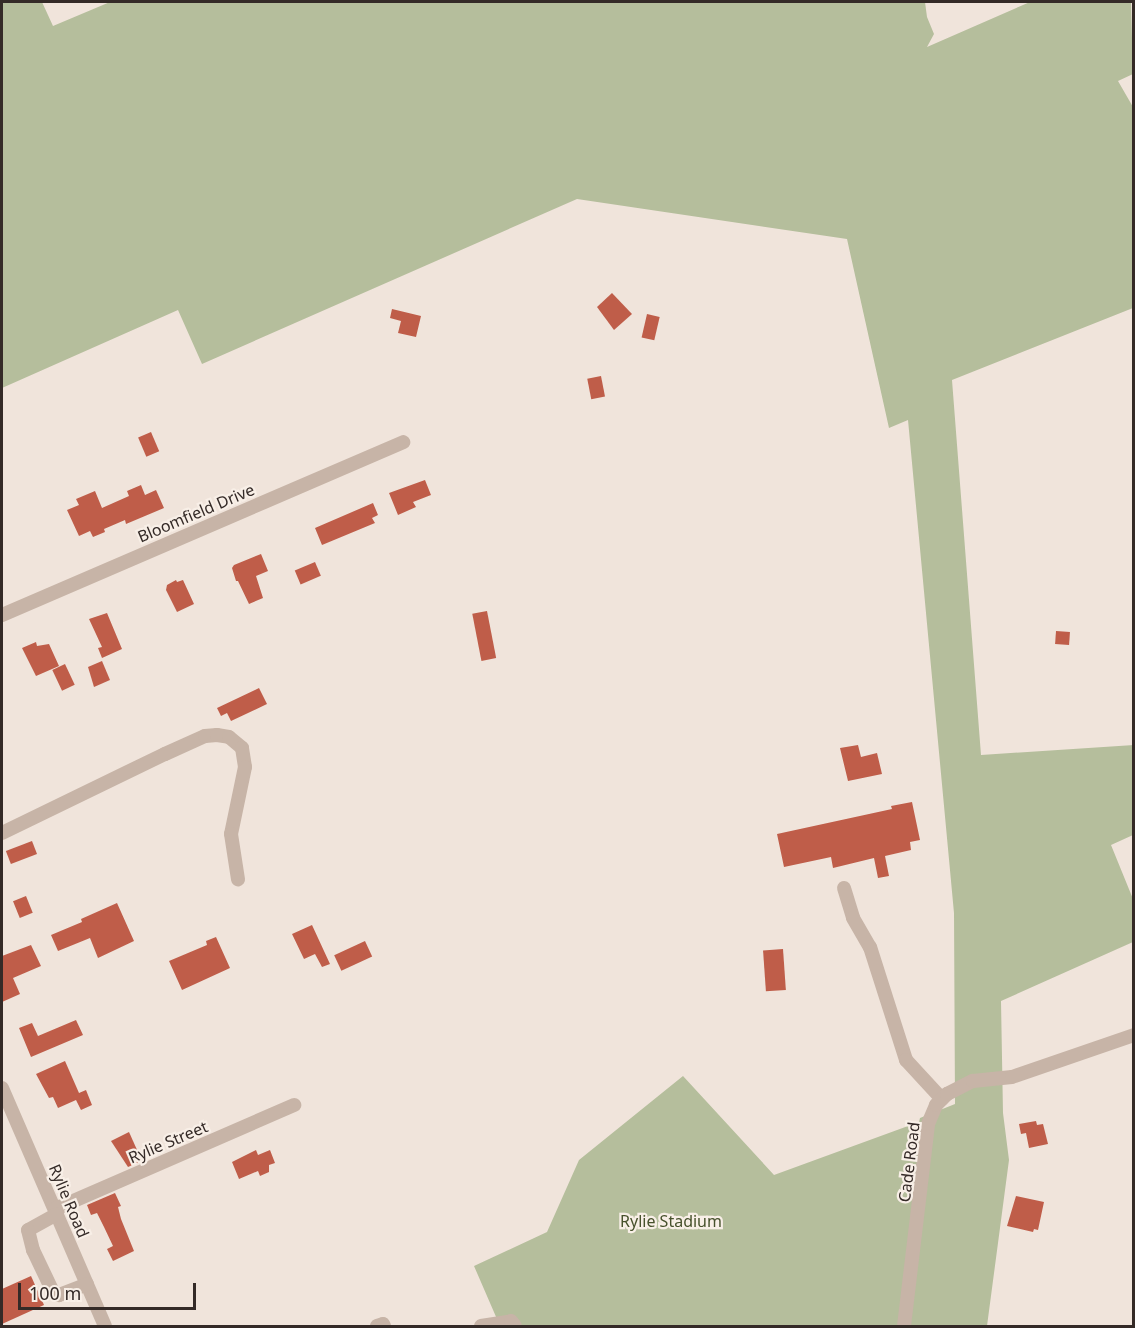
<!DOCTYPE html>
<html>
<head>
<meta charset="utf-8">
<style>
	body { margin:0 }
	#map { position:relative; width:1135px; height:1328px; overflow:hidden; background:#f0e4db; font-family:"Noto Sans",sans-serif }
	div>[style] { position:absolute }
	[style*='--x'] { left:calc(var(--x)*1px); top:calc(var(--y)*1px); width:calc(var(--w)*1px); rotate:calc(var(--a)*1deg) }
	.green>* { inset:0; background:#b5be9c }
	.building>* { inset:0; background:#bf5d49; transform-origin:0 0 }
	.minor>* { height:14px; margin:-7px; padding:0 7px; transform-origin:7px; border-radius:7px; background:#c7b4a7 }
	span { translate:-50% -50%; white-space:nowrap; text-align:center; line-height:1.15; -webkit-text-stroke:4.5px #f8efe7; paint-order:stroke }
	.street-label { font-size:16px; color:#342a27 }
	.park-label { font-size:16px; color:#47512c }
	.frame { position:absolute; inset:0; border:3px solid #342a27; pointer-events:none }
	.scale { position:absolute; left:18px; top:1283px; width:178px; height:27px; box-sizing:border-box; border:3px solid #342a27; border-top:0; padding-left:8px; font-size:18px; line-height:21px; white-space:nowrap; color:#342a27; -webkit-text-stroke:4px #f8efe7; paint-order:stroke }
</style>
</head>
<body>
<div id="map">
	<div class="green">
		<div style="clip-path:polygon(2px 2px,42px 2px,53px 26px,110px 2px,925px 2px,927px 17px,934px 34px,927px 47px,1030px 2px,1131px 2px,1133px 74px,1118px 81px,1133px 107px,1133px 308px,952px 380px,981px 755px,1134px 745px,1133px 835px,1111px 845px,1133px 899px,1133px 942px,1001px 1001px,1003px 1113px,1009px 1160px,987px 1326px,500px 1326px,474px 1266px,547px 1232px,579px 1160px,683px 1076px,774px 1175px,919px 1122px,920px 1118px,955px 1104px,954px 913px,908px 420px,889px 428px,847px 239px,577px 199px,202px 364px,178px 310px,2px 388px)"></div>
	</div>
	<div class="building">
		<div style="clip-path:polygon(612px 293px,632px 314px,614px 330px,597px 307px)"></div>
		<div style="clip-path:polygon(392px 309px,421px 316px,416px 337px,398px 333px,401px 321px,390px 318px)"></div>
		<div style="left:647px;top:314px;width:13px;height:24px;rotate:13deg"></div>
		<div style="left:601px;top:376px;width:21px;height:14px;rotate:79deg"></div>
		<div style="left:151px;top:432px;width:21px;height:14px;rotate:67deg"></div>
		<div style="clip-path:polygon(425px 480px,431px 495px,413px 502px,416px 507px,398px 515px,389px 493px)"></div>
		<div style="clip-path:polygon(141px 485px,145px 495px,156px 490px,164px 508px,126px 524px,125px 520px,104px 529px,105px 532px,93px 537px,90px 531px,79px 536px,67px 510px,79px 505px,76px 499px,95px 491px,102px 508px,129px 496px,127px 491px)"></div>
		<div style="clip-path:polygon(373px 503px,378px 515px,372px 518px,375px 523px,322px 545px,315px 528px)"></div>
		<div style="clip-path:polygon(261px 554px,268px 571px,256px 576px,263px 598px,249px 604px,238px 581px,236px 581px,232px 568px,234px 565px)"></div>
		<div style="left:315px;top:562px;width:15px;height:22px;rotate:67deg"></div>
		<div style="clip-path:polygon(176px 580px,177px 582px,183px 580px,194px 604px,177px 612px,166px 590px,167px 585px)"></div>
		<div style="left:487px;top:611px;width:48px;height:15px;rotate:79deg"></div>
		<div style="clip-path:polygon(107px 613px,122px 649px,102px 658px,98px 648px,102px 647px,89px 619px)"></div>
		<div style="left:1056px;top:631px;width:14px;height:13px;rotate:4deg"></div>
		<div style="clip-path:polygon(36px 642px,37px 646px,49px 644px,59px 666px,36px 676px,22px 648px)"></div>
		<div style="clip-path:polygon(102px 661px,110px 680px,94px 687px,88px 667px)"></div>
		<div style="left:65px;top:664px;width:23px;height:14px;rotate:65deg"></div>
		<div style="clip-path:polygon(259px 688px,267px 704px,231px 721px,227px 713px,221px 716px,217px 708px)"></div>
		<div style="clip-path:polygon(858px 745px,861px 757px,877px 753px,882px 774px,848px 781px,840px 748px)"></div>
		<div style="clip-path:polygon(912px 802px,920px 840px,910px 842px,911px 850px,885px 856px,889px 876px,878px 878px,874px 858px,833px 868px,831px 857px,784px 867px,777px 834px,892px 809px,891px 806px)"></div>
		<div style="left:32px;top:841px;width:14px;height:28px;rotate:69deg"></div>
		<div style="left:26px;top:896px;width:18px;height:14px;rotate:68deg"></div>
		<div style="clip-path:polygon(117px 903px,134px 941px,98px 958px,90px 938px,58px 951px,51px 935px,82px 922px,81px 919px)"></div>
		<div style="clip-path:polygon(312px 925px,330px 964px,322px 967px,315px 954px,304px 959px,292px 934px)"></div>
		<div style="clip-path:polygon(216px 937px,230px 968px,182px 990px,169px 961px,207px 945px,206px 941px)"></div>
		<div style="left:365px;top:941px;width:17px;height:34px;rotate:65deg"></div>
		<div style="clip-path:polygon(31px 945px,41px 966px,13px 978px,20px 994px,2px 1002px,2px 956px)"></div>
		<div style="left:783px;top:949px;width:41px;height:20px;rotate:86deg"></div>
		<div style="clip-path:polygon(76px 1020px,83px 1035px,31px 1057px,19px 1028px,32px 1023px,38px 1036px)"></div>
		<div style="clip-path:polygon(65px 1061px,79px 1093px,86px 1090px,92px 1105px,81px 1110px,76px 1100px,58px 1108px,53px 1097px,49px 1098px,36px 1074px)"></div>
		<div style="clip-path:polygon(1036px 1121px,1037px 1125px,1043px 1124px,1048px 1144px,1029px 1148px,1026px 1133px,1021px 1134px,1019px 1124px)"></div>
		<div style="clip-path:polygon(129px 1132px,142px 1161px,128px 1167px,111px 1141px)"></div>
		<div style="clip-path:polygon(256px 1150px,258px 1155px,270px 1150px,275px 1163px,269px 1165px,269px 1172px,260px 1176px,258px 1171px,239px 1179px,232px 1162px)"></div>
		<div style="clip-path:polygon(115px 1193px,121px 1206px,118px 1207px,121px 1219px,134px 1251px,113px 1261px,107px 1249px,113px 1246px,104px 1227px,97px 1213px,91px 1215px,87px 1205px)"></div>
		<div style="clip-path:polygon(1016px 1196px,1044px 1202px,1038px 1230px,1034px 1229px,1033px 1232px,1007px 1226px)"></div>
		<div style="clip-path:polygon(31px 1276px,44px 1305px,2px 1324px,2px 1289px)"></div>
	</div>
	<div class="minor">
		<div style="--x:2;--y:615;--w:437;--a:-23.3"></div>
		<div style="--x:2;--y:833;--w:181;--a:-25.9"></div>
		<div style="--x:165;--y:754;--w:44;--a:-24.2"></div>
		<div style="--x:205;--y:736;--w:12;--a:-5"></div>
		<div style="--x:217;--y:735;--w:12;--a:9"></div>
		<div style="--x:229;--y:737;--w:17;--a:40"></div>
		<div style="--x:242;--y:748;--w:19;--a:81"></div>
		<div style="--x:245;--y:767;--w:68;--a:101.8"></div>
		<div style="--x:231;--y:834;--w:46;--a:81.2"></div>
		<div style="--x:844;--y:888;--w:31;--a:73"></div>
		<div style="--x:853;--y:918;--w:34;--a:60"></div>
		<div style="--x:870;--y:947;--w:119;--a:72.3"></div>
		<div style="--x:906;--y:1060;--w:53;--a:47.3"></div>
		<div style="--x:2;--y:1088;--w:259;--a:66.6"></div>
		<div style="--x:55;--y:1209;--w:261;--a:-23.5"></div>
		<div style="--x:57;--y:1214;--w:33;--a:151"></div>
		<div style="--x:28;--y:1230;--w:21;--a:76"></div>
		<div style="--x:33;--y:1250;--w:47;--a:64.5"></div>
		<div style="--x:53;--y:1292;--w:7;--a:27"></div>
		<div style="--x:59;--y:1295;--w:30;--a:-21"></div>
		<div style="--x:377;--y:1326;--w:6;--a:-18"></div>
		<div style="--x:383;--y:1324;--w:2;--a:63"></div>
		<div style="--x:481;--y:1326;--w:30;--a:-9"></div>
		<div style="--x:511;--y:1321;--w:6;--a:51"></div>
		<div style="--x:904;--y:1326;--w:203;--a:-83.2"></div>
		<div style="--x:928;--y:1124;--w:21;--a:-67"></div>
		<div style="--x:936;--y:1105;--w:16;--a:-45"></div>
		<div style="--x:947;--y:1094;--w:29;--a:-27"></div>
		<div style="--x:973;--y:1081;--w:39;--a:-6"></div>
		<div style="--x:1012;--y:1077;--w:129;--a:-19"></div>
	</div>
	<div class="street-label">
		<span style="left:196px;top:513px;rotate:-23deg">Bloomfield Drive</span>
		<span style="left:168px;top:1142px;rotate:-23deg">Rylie Street</span>
		<span style="left:909px;top:1162px;rotate:-83deg">Cade Road</span>
		<span style="left:69px;top:1201px;rotate:67deg">Rylie Road</span>
	</div>
	<div class="park-label">
		<span style="left:671px;top:1221px">Rylie Stadium</span>
	</div>
	<div class="frame"></div>
	<div class="scale">100 m</div>
</div>
</body>
</html>
